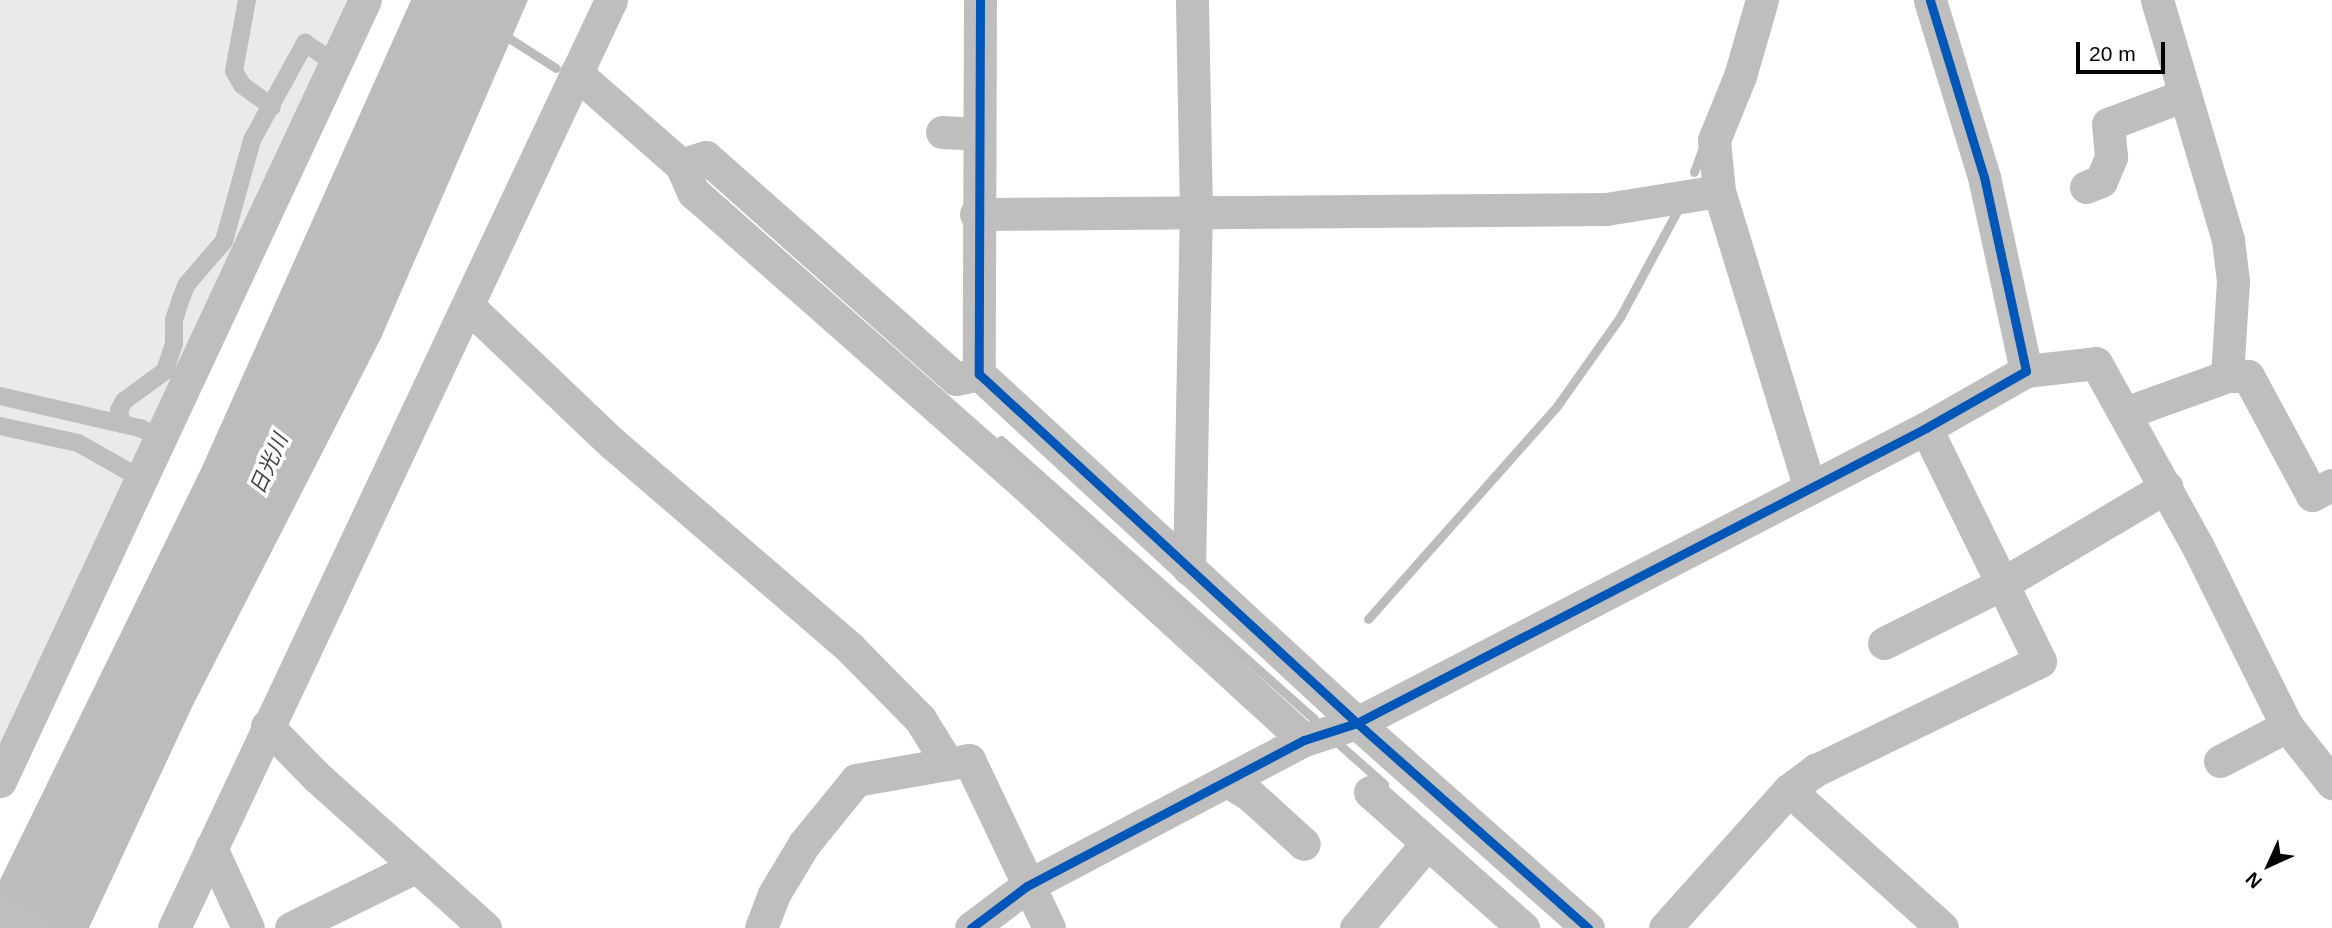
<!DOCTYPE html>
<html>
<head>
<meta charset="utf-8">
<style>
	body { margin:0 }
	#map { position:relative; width:2332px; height:928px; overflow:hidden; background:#fff; font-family:Arial,"Noto Sans JP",sans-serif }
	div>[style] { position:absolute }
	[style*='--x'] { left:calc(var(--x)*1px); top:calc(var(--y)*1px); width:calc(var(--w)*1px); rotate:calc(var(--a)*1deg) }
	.green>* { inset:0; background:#eaeaea }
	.water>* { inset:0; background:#bcbcbc }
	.stream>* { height:9px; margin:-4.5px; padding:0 4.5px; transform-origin:4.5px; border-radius:4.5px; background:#bcbcbc }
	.lane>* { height:18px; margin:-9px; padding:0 9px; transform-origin:9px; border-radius:9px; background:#bebebe }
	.street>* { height:33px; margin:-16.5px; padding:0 16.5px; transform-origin:16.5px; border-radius:16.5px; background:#bebebe }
	.cycleway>* { height:9px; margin:-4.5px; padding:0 4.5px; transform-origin:4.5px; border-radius:4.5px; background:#0057b8 }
	span { translate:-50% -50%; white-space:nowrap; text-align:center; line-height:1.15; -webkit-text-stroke:7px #fff; paint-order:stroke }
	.water-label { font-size:21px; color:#414141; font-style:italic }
	.north { position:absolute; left:2234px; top:830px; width:70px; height:70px; -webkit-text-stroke:5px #fff; paint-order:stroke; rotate:225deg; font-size:19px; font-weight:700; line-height:28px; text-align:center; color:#000 }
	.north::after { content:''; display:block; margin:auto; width:24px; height:32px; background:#000; clip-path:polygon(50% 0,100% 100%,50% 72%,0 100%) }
	.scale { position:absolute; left:2076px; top:42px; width:89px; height:32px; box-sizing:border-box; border:4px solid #000; border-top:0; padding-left:9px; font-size:21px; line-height:24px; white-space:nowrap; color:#000; -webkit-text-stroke:5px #fff; paint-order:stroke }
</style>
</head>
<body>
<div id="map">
	<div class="green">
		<div style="clip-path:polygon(0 0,349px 0,0 749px)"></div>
	</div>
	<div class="water">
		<div style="clip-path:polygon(411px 0,528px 0,381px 338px,193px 705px,89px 928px,0 928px,0 880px,202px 467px)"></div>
	</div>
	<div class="stream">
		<div style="--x:501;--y:33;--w:65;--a:32.5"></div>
		<div style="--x:1694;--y:172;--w:27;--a:-70"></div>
		<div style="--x:1001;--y:440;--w:419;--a:41.7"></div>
		<div style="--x:1368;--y:619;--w:285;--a:-48.4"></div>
		<div style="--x:1557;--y:406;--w:109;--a:-54.7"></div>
		<div style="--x:1620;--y:317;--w:120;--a:-61.7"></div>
		<div style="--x:1340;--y:745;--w:59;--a:41.6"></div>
	</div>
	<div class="lane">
		<div style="--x:247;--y:0;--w:72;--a:100.4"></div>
		<div style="--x:234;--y:71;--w:16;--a:60"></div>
		<div style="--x:242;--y:85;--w:37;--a:36"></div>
		<div style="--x:0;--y:396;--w:144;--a:12.9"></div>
		<div style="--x:140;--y:428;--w:23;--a:25"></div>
		<div style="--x:122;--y:424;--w:14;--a:-102"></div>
		<div style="--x:119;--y:410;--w:10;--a:-61"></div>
		<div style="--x:124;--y:401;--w:51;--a:-36.2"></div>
		<div style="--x:165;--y:371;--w:29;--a:-72"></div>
		<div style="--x:174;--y:343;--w:23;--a:-90"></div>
		<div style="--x:174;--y:320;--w:20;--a:-72"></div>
		<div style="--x:180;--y:301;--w:18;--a:-68"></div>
		<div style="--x:187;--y:284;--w:57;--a:-49.3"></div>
		<div style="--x:224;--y:241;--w:105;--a:-74.5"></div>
		<div style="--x:252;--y:140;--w:111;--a:-61.3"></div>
		<div style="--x:305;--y:43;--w:37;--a:34"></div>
		<div style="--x:0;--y:426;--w:80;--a:12.3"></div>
		<div style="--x:78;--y:443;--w:73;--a:29.4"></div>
	</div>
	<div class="street">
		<div style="--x:980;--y:0;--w:374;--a:90.2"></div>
		<div style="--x:979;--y:374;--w:514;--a:42.72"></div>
		<div style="--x:1357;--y:723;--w:309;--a:41.6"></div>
		<div style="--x:2157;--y:0;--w:250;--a:73.5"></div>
		<div style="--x:2228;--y:240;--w:41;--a:83"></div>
		<div style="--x:2233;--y:281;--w:95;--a:93.6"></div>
		<div style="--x:576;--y:73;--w:140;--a:41.2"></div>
		<div style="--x:681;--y:165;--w:30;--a:66"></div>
		<div style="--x:693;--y:192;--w:425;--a:41.4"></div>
		<div style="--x:1012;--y:473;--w:396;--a:42.4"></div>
		<div style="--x:942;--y:132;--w:36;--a:3"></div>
		<div style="--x:681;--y:165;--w:26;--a:-18"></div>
		<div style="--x:706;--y:157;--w:334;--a:41.6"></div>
		<div style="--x:956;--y:379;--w:24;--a:-12"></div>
		<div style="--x:2086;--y:187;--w:16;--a:-22"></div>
		<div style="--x:2101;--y:181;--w:26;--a:-67"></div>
		<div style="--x:2111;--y:157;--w:33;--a:-95"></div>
		<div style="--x:2108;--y:124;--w:82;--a:-20.6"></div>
		<div style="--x:1719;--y:191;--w:51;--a:-95.6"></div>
		<div style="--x:1714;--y:140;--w:69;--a:-67.9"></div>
		<div style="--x:1740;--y:76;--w:79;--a:-73.9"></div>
		<div style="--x:976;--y:214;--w:630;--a:-0.45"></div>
		<div style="--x:1606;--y:209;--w:114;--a:-9.1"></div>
		<div style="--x:1719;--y:191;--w:308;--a:73"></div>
		<div style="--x:468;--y:306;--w:199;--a:43.6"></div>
		<div style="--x:612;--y:443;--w:314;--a:40.7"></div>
		<div style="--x:850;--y:648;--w:100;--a:45.4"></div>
		<div style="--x:920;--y:719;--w:53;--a:58.1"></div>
		<div style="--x:2026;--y:371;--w:70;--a:-6.5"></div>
		<div style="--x:2096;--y:363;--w:208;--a:61"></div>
		<div style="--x:2197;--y:545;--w:202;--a:63.6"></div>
		<div style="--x:2287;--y:726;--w:73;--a:51.7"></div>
		<div style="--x:2125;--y:413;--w:109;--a:-19.9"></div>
		<div style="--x:2227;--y:376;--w:21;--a:0"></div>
		<div style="--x:2248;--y:376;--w:135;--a:61.7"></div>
		<div style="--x:2312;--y:495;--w:22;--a:-27"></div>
		<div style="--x:1189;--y:569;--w:357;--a:-88.9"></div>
		<div style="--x:1196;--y:212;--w:212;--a:-91.1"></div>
		<div style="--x:1884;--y:643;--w:132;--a:-26.6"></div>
		<div style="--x:2002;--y:584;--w:191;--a:-30.6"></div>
		<div style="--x:267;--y:726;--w:71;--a:45.6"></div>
		<div style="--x:317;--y:777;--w:226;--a:41.9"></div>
		<div style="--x:2220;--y:761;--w:76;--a:-27.6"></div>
		<div style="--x:0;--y:781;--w:862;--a:-64.95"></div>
		<div style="--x:1227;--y:781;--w:26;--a:31"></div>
		<div style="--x:1249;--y:794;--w:74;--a:42.3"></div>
		<div style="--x:1789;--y:790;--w:206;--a:42"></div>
		<div style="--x:1370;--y:792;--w:205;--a:41.6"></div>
		<div style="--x:211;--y:848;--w:88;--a:65.2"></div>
		<div style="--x:0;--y:910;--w:41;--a:25.9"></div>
		<div style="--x:174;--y:928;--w:1026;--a:-64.78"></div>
		<div style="--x:291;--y:928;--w:140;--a:-26.2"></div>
		<div style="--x:761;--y:928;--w:36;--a:-69"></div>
		<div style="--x:774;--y:894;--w:58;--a:-59"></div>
		<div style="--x:804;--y:844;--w:82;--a:-50.9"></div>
		<div style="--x:856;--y:780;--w:115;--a:-10"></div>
		<div style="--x:969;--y:760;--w:186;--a:64.5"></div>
		<div style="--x:971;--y:928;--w:70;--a:-36.9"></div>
		<div style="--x:1027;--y:886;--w:313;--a:-27.8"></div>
		<div style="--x:1304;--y:740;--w:56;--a:-17.8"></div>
		<div style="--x:1357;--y:723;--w:641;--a:-27.4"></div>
		<div style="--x:1926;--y:428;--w:115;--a:-29.7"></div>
		<div style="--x:2026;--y:371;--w:198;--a:-102.2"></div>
		<div style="--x:1984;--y:177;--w:185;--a:-107"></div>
		<div style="--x:1356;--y:928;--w:111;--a:-50.1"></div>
		<div style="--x:1665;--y:928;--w:186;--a:-48.1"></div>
		<div style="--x:1789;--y:790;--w:34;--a:-37"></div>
		<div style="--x:1816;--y:770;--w:249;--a:-25.9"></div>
		<div style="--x:2040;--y:661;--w:259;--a:-116.1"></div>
	</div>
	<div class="cycleway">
		<div style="--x:980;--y:0;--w:374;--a:90.2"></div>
		<div style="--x:979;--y:374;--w:514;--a:42.72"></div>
		<div style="--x:1357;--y:723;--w:309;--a:41.6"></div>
		<div style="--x:971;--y:928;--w:70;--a:-36.9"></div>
		<div style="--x:1027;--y:886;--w:313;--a:-27.8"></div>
		<div style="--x:1304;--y:740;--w:56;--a:-17.8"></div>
		<div style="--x:1357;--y:723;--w:641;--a:-27.4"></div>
		<div style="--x:1926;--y:428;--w:115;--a:-29.7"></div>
		<div style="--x:2026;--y:371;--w:198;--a:-102.2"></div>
		<div style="--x:1984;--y:177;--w:185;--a:-107"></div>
	</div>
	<div class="water-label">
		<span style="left:269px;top:464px;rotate:-66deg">日光川</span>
	</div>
	<div class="north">N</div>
	<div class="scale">20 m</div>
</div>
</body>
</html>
